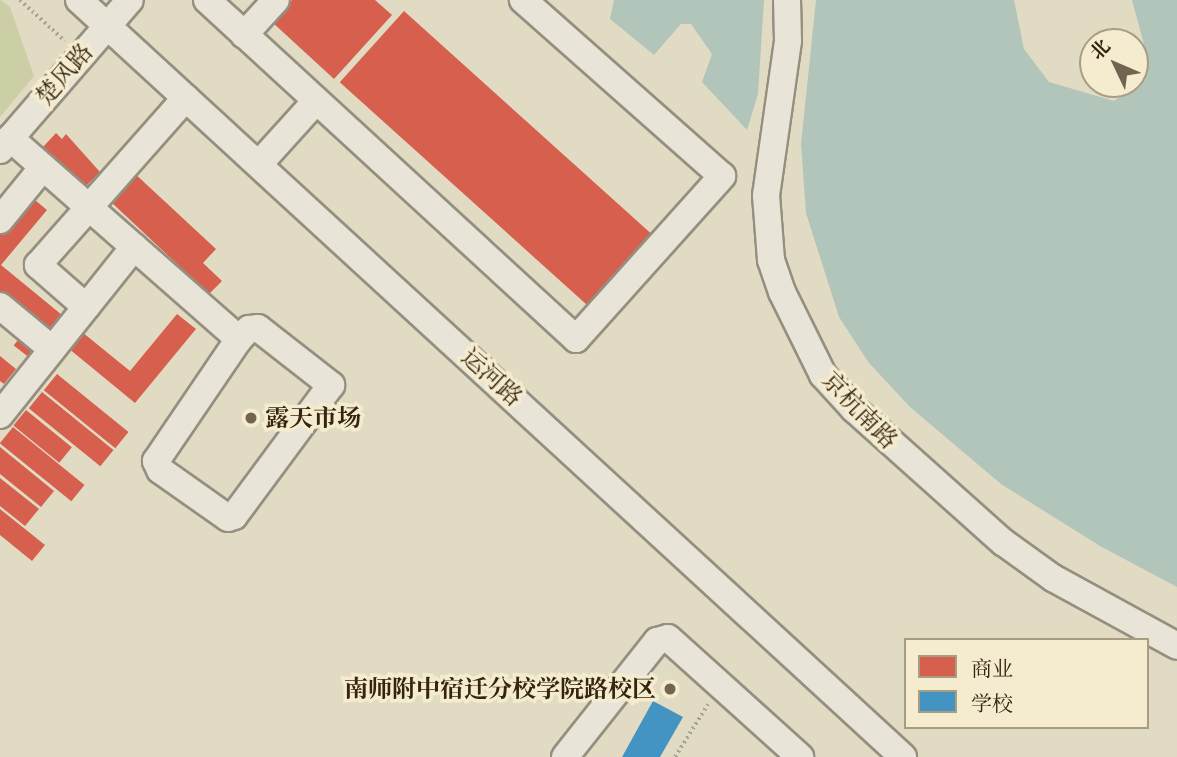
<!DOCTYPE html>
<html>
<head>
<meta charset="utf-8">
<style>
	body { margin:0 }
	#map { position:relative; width:1177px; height:757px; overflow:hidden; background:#e2dbc4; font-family:"EB Garamond","Noto Serif SC",serif }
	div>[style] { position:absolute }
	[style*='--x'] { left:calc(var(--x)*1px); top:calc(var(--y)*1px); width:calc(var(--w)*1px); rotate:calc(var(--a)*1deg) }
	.green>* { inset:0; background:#cccea6 }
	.water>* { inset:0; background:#b1c5ba }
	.shops>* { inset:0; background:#d6604d; transform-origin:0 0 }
	.schools>* { inset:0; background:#4393c3 }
	.path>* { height:3.5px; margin-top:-1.75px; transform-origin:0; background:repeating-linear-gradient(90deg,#a6a297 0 2px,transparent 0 5.5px) }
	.roads { filter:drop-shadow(2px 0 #958f7f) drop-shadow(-2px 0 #958f7f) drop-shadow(0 2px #958f7f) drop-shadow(0 -2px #958f7f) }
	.minor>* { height:26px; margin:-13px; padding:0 13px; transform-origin:13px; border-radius:13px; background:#e8e4d8 }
	.dots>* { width:19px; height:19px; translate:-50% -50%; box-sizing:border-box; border:4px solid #f5ecd0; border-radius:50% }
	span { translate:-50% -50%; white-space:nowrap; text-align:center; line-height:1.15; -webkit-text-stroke:7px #f5ecd0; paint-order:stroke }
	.street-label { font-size:24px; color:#35240f }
	.poi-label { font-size:24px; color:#35240f; font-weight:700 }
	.left { translate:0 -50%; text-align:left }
	.right { translate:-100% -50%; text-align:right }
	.legend { position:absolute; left:904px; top:638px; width:245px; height:91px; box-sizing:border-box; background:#f5ecd0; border:2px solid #a89c83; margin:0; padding:9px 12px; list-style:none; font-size:21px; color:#35240f }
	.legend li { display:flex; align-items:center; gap:14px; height:35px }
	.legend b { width:35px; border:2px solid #a89c83 }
	.north { position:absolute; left:1079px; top:28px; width:70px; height:70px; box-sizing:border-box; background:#f5ecd0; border:2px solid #a89c83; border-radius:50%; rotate:314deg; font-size:19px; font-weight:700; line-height:28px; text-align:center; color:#35240f }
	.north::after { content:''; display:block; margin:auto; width:24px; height:32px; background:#72644e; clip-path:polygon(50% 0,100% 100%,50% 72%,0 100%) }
</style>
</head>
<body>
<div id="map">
	<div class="green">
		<div style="clip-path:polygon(0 0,10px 7px,34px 76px,0 117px)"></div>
	</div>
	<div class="water">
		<div style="clip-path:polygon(614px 0,764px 0,758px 94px,747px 130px,702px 82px,712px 54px,691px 24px,681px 24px,654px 55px,610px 19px)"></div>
		<div style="clip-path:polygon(816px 0,1014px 0,1024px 49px,1049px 82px,1114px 101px,1135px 84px,1148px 59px,1132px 0,1177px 0,1177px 587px,1100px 546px,1001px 484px,910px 407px,869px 363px,839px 317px,806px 213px,801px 144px)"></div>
	</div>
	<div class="shops">
		<div style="clip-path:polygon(292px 0,375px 0,392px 15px,334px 79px,272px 22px)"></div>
		<div style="left:404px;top:11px;width:341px;height:96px;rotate:42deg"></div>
		<div style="clip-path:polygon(56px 133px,62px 139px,66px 134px,100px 172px,85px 187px,42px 148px)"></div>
		<div style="clip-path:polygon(132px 171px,216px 249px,203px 263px,222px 281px,209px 294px,111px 202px,117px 196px,112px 192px)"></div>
		<div style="clip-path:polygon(29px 195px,47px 210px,1px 265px,62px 315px,48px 332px,0 292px,0 231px)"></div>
		<div style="clip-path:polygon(177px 314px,196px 329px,135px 403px,68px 348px,82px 332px,130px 371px)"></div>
		<div style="left:18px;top:340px;width:18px;height:7px;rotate:38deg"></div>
		<div style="clip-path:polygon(0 356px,16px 369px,4px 384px,0 381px)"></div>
		<div style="left:57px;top:374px;width:92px;height:21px;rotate:39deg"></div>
		<div style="left:42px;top:392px;width:92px;height:21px;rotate:39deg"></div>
		<div style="left:26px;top:410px;width:59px;height:20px;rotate:39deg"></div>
		<div style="left:13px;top:427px;width:92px;height:21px;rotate:39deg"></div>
		<div style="clip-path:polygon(0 447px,54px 491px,41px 507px,0 474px)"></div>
		<div style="clip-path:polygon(0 478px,39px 509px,25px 526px,0 506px)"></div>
		<div style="clip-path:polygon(0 509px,45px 545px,32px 561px,0 535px)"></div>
	</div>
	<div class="schools">
		<div style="clip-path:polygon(653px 701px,683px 717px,660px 757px,622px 757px)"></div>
	</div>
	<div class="path">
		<div style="--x:20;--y:0;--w:61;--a:42.3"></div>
		<div style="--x:675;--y:757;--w:62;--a:-58.1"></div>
	</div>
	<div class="roads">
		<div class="minor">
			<div style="--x:79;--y:0;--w:1119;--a:42.57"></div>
			<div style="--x:207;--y:0;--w:501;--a:42.57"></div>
			<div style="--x:576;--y:339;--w:219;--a:-48.1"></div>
			<div style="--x:722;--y:176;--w:266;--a:-138.5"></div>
			<div style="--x:787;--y:0;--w:41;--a:88.6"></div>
			<div style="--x:788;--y:41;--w:156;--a:98.1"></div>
			<div style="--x:766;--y:195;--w:65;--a:85.6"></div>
			<div style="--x:771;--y:260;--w:34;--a:71"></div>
			<div style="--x:782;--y:292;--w:93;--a:63.7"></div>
			<div style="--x:823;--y:375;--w:46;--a:47.6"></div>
			<div style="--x:854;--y:409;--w:200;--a:41.8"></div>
			<div style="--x:1003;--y:542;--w:62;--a:35.8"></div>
			<div style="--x:1053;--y:578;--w:141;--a:28.7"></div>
			<div style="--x:244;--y:35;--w:47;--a:-47.6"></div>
			<div style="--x:10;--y:138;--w:305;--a:41.3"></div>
			<div style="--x:0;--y:150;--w:198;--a:-49.1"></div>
			<div style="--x:259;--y:164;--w:85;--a:-47.9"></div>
			<div style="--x:0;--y:220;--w:68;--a:-50.9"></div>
			<div style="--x:0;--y:306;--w:67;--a:39.6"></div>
			<div style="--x:86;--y:307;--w:64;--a:-138.8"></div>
			<div style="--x:38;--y:265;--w:223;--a:-48.5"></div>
			<div style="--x:258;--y:328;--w:93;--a:38"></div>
			<div style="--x:331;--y:385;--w:163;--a:126.5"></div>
			<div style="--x:234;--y:516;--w:6;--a:162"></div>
			<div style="--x:228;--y:518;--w:83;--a:-144.8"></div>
			<div style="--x:160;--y:470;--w:10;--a:-114"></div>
			<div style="--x:156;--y:461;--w:148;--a:-55.8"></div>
			<div style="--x:239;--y:339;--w:14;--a:-45"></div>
			<div style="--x:249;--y:329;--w:9;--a:-6"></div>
			<div style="--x:0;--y:415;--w:215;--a:-51.4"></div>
			<div style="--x:565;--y:757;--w:148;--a:-51.6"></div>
			<div style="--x:657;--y:641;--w:11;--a:-15"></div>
			<div style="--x:668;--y:638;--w:178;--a:42"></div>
		</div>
	</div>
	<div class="dots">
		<div style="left:251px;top:418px;background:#72644e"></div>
		<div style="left:670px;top:689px;background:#72644e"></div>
	</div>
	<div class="street-label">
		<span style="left:64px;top:74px;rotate:-49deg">楚风路</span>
		<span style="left:492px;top:377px;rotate:42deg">运河路</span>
		<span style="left:860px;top:410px;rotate:46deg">京杭南路</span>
	</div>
	<div class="poi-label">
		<span class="left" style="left:265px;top:418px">露天市场</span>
		<span class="right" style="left:656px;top:689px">南师附中宿迁分校学院路校区</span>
	</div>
	<ul class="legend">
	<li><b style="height:19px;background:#d6604d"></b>商业</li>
	<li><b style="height:19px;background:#4393c3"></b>学校</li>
	</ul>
	<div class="north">北</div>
</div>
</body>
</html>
